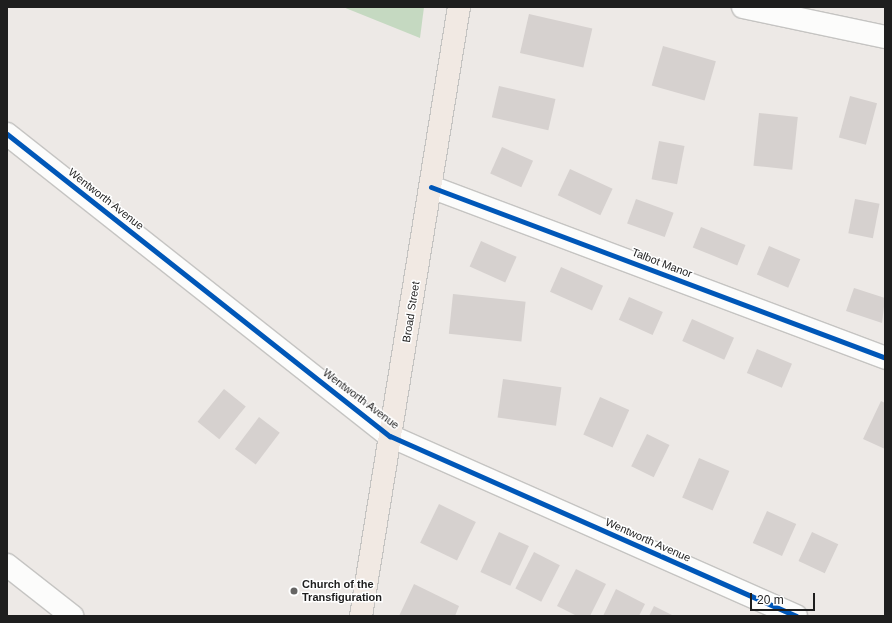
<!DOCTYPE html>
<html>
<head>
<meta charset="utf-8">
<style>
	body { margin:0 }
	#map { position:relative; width:892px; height:623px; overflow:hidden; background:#ede9e6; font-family:Arial,sans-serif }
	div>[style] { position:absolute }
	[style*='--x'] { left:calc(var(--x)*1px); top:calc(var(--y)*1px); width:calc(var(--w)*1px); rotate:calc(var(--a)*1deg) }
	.cemetery>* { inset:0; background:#c5d9c1 }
	.building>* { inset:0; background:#d6d1cf; transform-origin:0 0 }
	.roads { filter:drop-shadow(1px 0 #c5c4c2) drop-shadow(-1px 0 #c5c4c2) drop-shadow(0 1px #c5c4c2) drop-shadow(0 -1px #c5c4c2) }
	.minor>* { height:22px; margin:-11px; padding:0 11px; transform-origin:11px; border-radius:11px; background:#fcfcfb }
	.major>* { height:22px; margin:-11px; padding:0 11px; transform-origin:11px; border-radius:11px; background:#f1e9e3 }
	.cycleway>* { height:5px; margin:-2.5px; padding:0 2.5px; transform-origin:2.5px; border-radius:2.5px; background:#0057b8 }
	.dots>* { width:11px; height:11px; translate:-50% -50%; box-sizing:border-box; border:2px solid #fff; border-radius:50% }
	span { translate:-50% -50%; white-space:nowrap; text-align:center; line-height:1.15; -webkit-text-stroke:3px #fff; paint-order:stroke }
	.street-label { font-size:11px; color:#1e1e1e }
	.poi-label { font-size:11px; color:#1e1e1e; font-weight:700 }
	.left { translate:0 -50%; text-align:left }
	.frame { position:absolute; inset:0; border:8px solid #1e1e1e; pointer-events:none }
	.scale { position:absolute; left:750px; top:593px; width:65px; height:18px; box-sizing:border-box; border:2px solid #1e1e1e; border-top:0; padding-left:5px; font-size:12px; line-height:14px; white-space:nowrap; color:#1e1e1e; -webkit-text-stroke:3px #fff; paint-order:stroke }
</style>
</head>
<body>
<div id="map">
	<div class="cemetery">
		<div style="clip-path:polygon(343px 7px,424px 7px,420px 38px)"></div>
	</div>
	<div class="building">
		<div style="left:529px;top:14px;width:65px;height:40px;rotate:13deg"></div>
		<div style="left:663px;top:46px;width:55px;height:41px;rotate:16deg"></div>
		<div style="left:499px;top:86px;width:58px;height:32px;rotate:13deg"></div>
		<div style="left:850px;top:96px;width:28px;height:43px;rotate:15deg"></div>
		<div style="left:759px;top:113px;width:39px;height:53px;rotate:6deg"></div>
		<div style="left:659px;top:141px;width:26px;height:39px;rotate:11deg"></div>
		<div style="left:502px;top:147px;width:34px;height:29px;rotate:24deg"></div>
		<div style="left:570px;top:169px;width:47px;height:29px;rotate:25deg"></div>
		<div style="left:636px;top:199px;width:40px;height:26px;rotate:20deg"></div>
		<div style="left:855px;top:199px;width:25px;height:35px;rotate:11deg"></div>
		<div style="left:701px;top:227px;width:48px;height:22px;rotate:22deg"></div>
		<div style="left:481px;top:241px;width:39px;height:28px;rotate:24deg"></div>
		<div style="left:769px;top:246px;width:34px;height:31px;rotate:23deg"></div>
		<div style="left:561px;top:267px;width:46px;height:27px;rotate:24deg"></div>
		<div style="clip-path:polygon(854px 288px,885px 298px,882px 323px,846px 311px)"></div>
		<div style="left:453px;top:294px;width:73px;height:40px;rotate:6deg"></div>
		<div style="left:629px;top:297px;width:37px;height:25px;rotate:24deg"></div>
		<div style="left:692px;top:319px;width:46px;height:24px;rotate:24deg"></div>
		<div style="left:757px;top:349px;width:38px;height:26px;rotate:23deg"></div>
		<div style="left:503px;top:379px;width:59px;height:39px;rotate:8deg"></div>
		<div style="left:224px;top:389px;width:28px;height:42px;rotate:39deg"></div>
		<div style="left:600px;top:397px;width:32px;height:41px;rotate:24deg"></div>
		<div style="clip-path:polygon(881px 401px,885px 403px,885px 449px,863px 439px)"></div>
		<div style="left:259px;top:417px;width:26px;height:40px;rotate:37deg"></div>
		<div style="left:647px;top:434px;width:25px;height:36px;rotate:26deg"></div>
		<div style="left:699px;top:458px;width:33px;height:43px;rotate:23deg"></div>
		<div style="left:439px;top:504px;width:41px;height:43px;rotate:26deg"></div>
		<div style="left:767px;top:511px;width:32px;height:35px;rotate:24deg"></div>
		<div style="left:499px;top:532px;width:33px;height:44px;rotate:25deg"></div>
		<div style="left:812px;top:532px;width:29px;height:32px;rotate:25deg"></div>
		<div style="left:534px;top:552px;width:29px;height:41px;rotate:27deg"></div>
		<div style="clip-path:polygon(576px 569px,606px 584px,590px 616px,577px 616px,557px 606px)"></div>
		<div style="clip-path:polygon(414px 584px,459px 606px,455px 616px,399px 616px)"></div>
		<div style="clip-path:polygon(616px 589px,645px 604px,639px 616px,603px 616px)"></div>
		<div style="clip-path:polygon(654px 606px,674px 616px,649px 616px)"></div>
	</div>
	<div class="roads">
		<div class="minor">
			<div style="--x:743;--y:7;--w:145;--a:11.9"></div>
			<div style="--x:7;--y:134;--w:488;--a:38.3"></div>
			<div style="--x:390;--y:436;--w:444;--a:23.9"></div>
			<div style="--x:431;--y:187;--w:485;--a:20.6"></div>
			<div style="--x:7;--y:565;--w:83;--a:38.1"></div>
		</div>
		<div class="major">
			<div style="--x:361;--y:616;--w:617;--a:-80.86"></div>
		</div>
	</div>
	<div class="cycleway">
		<div style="--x:7;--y:134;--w:488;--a:38.3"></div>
		<div style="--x:390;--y:436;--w:444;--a:23.9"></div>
		<div style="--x:431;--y:187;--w:485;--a:20.6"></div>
	</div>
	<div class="dots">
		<div style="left:294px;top:591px;background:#666564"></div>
	</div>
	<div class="street-label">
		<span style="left:106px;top:199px;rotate:38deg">Wentworth Avenue</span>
		<span style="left:662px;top:263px;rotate:21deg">Talbot Manor</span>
		<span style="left:411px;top:312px;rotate:-81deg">Broad Street</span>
		<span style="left:361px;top:399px;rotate:37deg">Wentworth Avenue</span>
		<span style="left:648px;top:540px;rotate:24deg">Wentworth Avenue</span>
	</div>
	<div class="poi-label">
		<span class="left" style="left:302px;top:591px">Church of the<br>Transfiguration</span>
	</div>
	<div class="frame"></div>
	<div class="scale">20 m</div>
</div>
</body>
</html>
